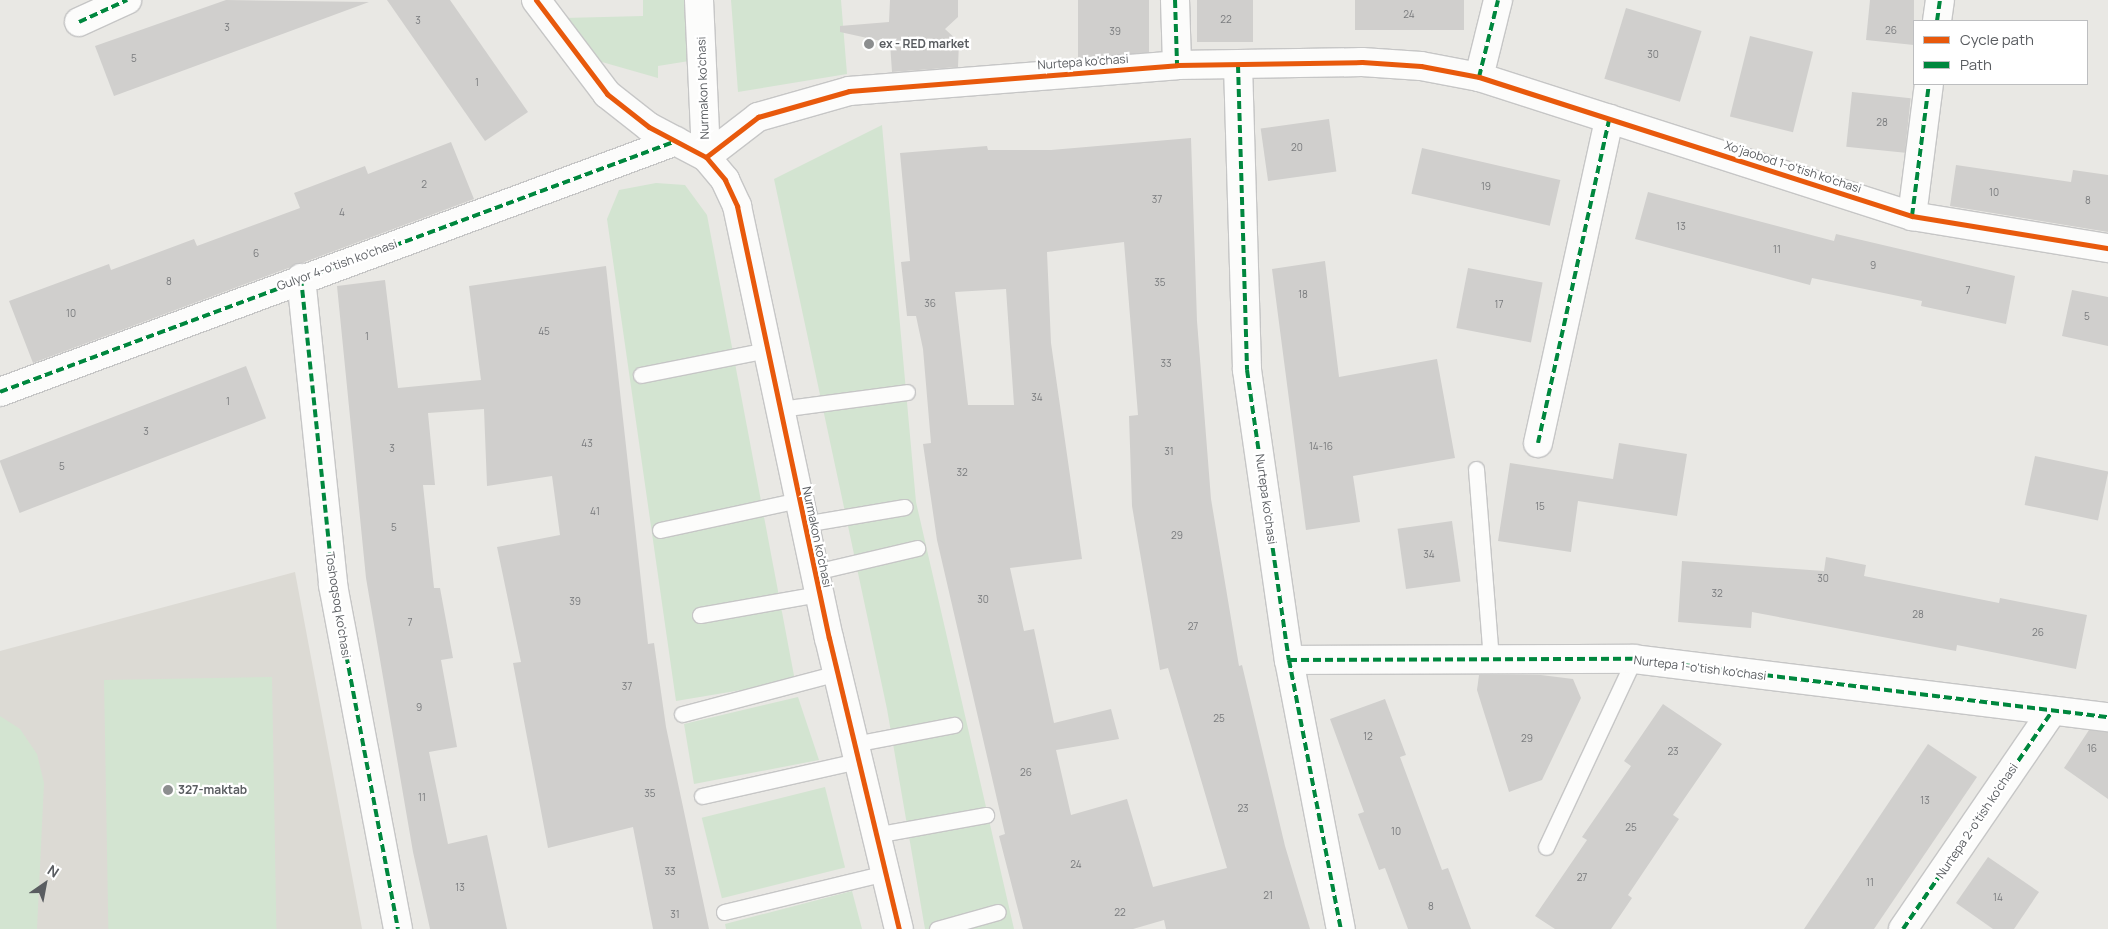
<!DOCTYPE html>
<html>
<head>
<meta charset="utf-8">
<style>
	body { margin:0 }
	#map { position:relative; width:2108px; height:929px; overflow:hidden; background:#e9e8e4; font-family:Manrope,sans-serif }
	div>[style] { position:absolute }
	[style*='--x'] { left:calc(var(--x)*1px); top:calc(var(--y)*1px); width:calc(var(--w)*1px); rotate:calc(var(--a)*1deg) }
	.education>* { inset:0; background:#dcdad4 }
	.green>* { inset:0; background:#d3e4d1; transform-origin:0 0 }
	.building>* { inset:0; background:#d0cfcd; transform-origin:0 0 }
	.roads { filter:drop-shadow(1px 0 #c6c6c6) drop-shadow(-1px 0 #c6c6c6) drop-shadow(0 1px #c6c6c6) drop-shadow(0 -1px #c6c6c6) }
	.service>* { height:15px; margin:-7.5px; padding:0 7.5px; transform-origin:7.5px; border-radius:7.5px; background:#fcfcfb }
	.minor>* { height:28px; margin:-14px; padding:0 14px; transform-origin:14px; border-radius:14px; background:#fcfcfb }
	.tertiary>* { height:28px; margin:-14px; padding:0 14px; transform-origin:14px; border-radius:14px; background:#fcfcfb }
	.quiet>* { height:4px; margin-top:-2px; transform-origin:0; background:repeating-linear-gradient(90deg,#00873e 0 8px,transparent 0 12px) }
	.cycleway>* { height:5px; margin:-2.5px; padding:0 2.5px; transform-origin:2.5px; border-radius:2.5px; background:#e8590c }
	.dots>* { width:14px; height:14px; translate:-50% -50%; box-sizing:border-box; border:2px solid #fff; border-radius:50% }
	span { translate:-50% -50%; white-space:nowrap; text-align:center; line-height:1.15; -webkit-text-stroke:4.5px #fff; paint-order:stroke }
	.number-label { font-size:10px; color:#797b7d }
	.number-label span { -webkit-text-stroke-width:0 }
	.poi-label { font-size:12px; color:#5a5d61; font-weight:700 }
	.left { translate:0 -50%; text-align:left }
	.street-label { font-size:12px; color:#5a5d61 }
	.legend { position:absolute; left:1913px; top:20px; width:175px; height:65px; box-sizing:border-box; background:#fff; border:1px solid #bdbec0; margin:0; padding:6px 9px; list-style:none; font-size:15px; color:#5a5d61 }
	.legend li { display:flex; align-items:center; gap:10px; height:25px }
	.legend b { width:25px; border:1px solid #bdbec0 }
	.north { position:absolute; left:20px; top:859px; width:50px; height:50px; -webkit-text-stroke:4px #fff; paint-order:stroke; rotate:33deg; font-size:14px; font-weight:700; line-height:20px; text-align:center; color:#5a5d61 }
	.north::after { content:''; display:block; margin:auto; width:18px; height:22px; background:#5a5d61; clip-path:polygon(50% 0,100% 100%,50% 72%,0 100%) }
</style>
</head>
<body>
<div id="map">
	<div class="education">
		<div style="clip-path:polygon(295px 572px,362px 929px,0 929px,0 651px)"></div>
	</div>
	<div class="green">
		<div style="clip-path:polygon(643px 0,686px 0,689px 61px,658px 66px,658px 78px,595px 60px,564px 18px,643px 16px)"></div>
		<div style="clip-path:polygon(731px 0,841px 0,847px 74px,738px 92px)"></div>
		<div style="clip-path:polygon(882px 125px,916px 502px,1014px 929px,925px 929px,887px 709px,774px 179px)"></div>
		<div style="clip-path:polygon(656px 183px,685px 185px,707px 215px,795px 681px,676px 701px,607px 219px,619px 190px)"></div>
		<div style="left:272px;top:677px;width:252px;height:168px;rotate:89deg"></div>
		<div style="clip-path:polygon(798px 697px,819px 760px,694px 784px,684px 724px)"></div>
		<div style="clip-path:polygon(0 716px,20px 729px,37px 754px,44px 783px,37px 929px,0 929px)"></div>
		<div style="left:825px;top:787px;width:83px;height:127px;rotate:76deg"></div>
		<div style="clip-path:polygon(852px 891px,862px 929px,726px 929px,725px 924px)"></div>
	</div>
	<div class="building">
		<div style="clip-path:polygon(226px 0,369px 2px,114px 96px,95px 46px)"></div>
		<div style="clip-path:polygon(387px 0,450px 0,528px 112px,485px 141px)"></div>
		<div style="clip-path:polygon(890px 0,958px 0,958px 17px,945px 29px,959px 42px,958px 67px,892px 72px,890px 43px,840px 32px,840px 26px,889px 22px)"></div>
		<div style="left:1078px;top:0;width:71px;height:57px"></div>
		<div style="left:1197px;top:0;width:56px;height:42px"></div>
		<div style="left:1355px;top:0;width:109px;height:30px"></div>
		<div style="clip-path:polygon(1870px 0,1914px 0,1914px 45px,1866px 40px)"></div>
		<div style="left:1626px;top:8px;width:79px;height:74px;rotate:17deg"></div>
		<div style="left:1750px;top:36px;width:65px;height:83px;rotate:14deg"></div>
		<div style="left:1852px;top:92px;width:59px;height:55px;rotate:6deg"></div>
		<div style="left:1329px;top:119px;width:53px;height:69px;rotate:82deg"></div>
		<div style="clip-path:polygon(evenodd,1191px 138px,1197px 321px,1211px 499px,1239px 666px,1242px 665px,1285px 846px,1310px 929px,1166px 929px,1164px 920px,1133px 929px,1023px 929px,999px 836px,1005px 834px,937px 540px,923px 444px,931px 443px,923px 349px,916px 316px,907px 316px,901px 262px,910px 261px,900px 153px,987px 146px,988px 150px,1051px 150px,1191px 138px,1124px 242px,1138px 415px,1129px 416px,1132px 506px,1160px 670px,1168px 668px,1227px 868px,1153px 887px,1127px 799px,1071px 815px,1056px 750px,1119px 739px,1111px 709px,1054px 723px,1034px 629px,1024px 631px,1010px 568px,1082px 559px,1051px 343px,1047px 252px,1124px 242px,1191px 138px,1006px 289px,1014px 405px,968px 405px,955px 292px,1006px 289px)"></div>
		<div style="clip-path:polygon(451px 142px,474px 199px,33px 363px,9px 301px,109px 264px,111px 270px,194px 239px,197px 246px,300px 208px,294px 193px,365px 166px,368px 174px)"></div>
		<div style="left:1422px;top:148px;width:142px;height:47px;rotate:13deg"></div>
		<div style="clip-path:polygon(1956px 165px,2071px 182px,2073px 170px,2108px 175px,2108px 232px,1950px 206px)"></div>
		<div style="clip-path:polygon(1648px 192px,1834px 241px,1836px 234px,2015px 276px,2006px 324px,1921px 306px,1922px 301px,1812px 278px,1810px 285px,1635px 239px)"></div>
		<div style="clip-path:polygon(1325px 261px,1339px 377px,1437px 359px,1455px 458px,1353px 476px,1360px 522px,1306px 530px,1272px 269px)"></div>
		<div style="clip-path:polygon(606px 266px,648px 644px,654px 643px,666px 727px,709px 929px,653px 929px,633px 827px,548px 848px,513px 663px,521px 662px,497px 547px,560px 535px,552px 476px,487px 486px,484px 409px,428px 413px,435px 485px,423px 485px,434px 588px,440px 588px,453px 658px,441px 660px,457px 747px,429px 752px,448px 844px,487px 835px,507px 929px,430px 929px,413px 852px,366px 578px,337px 286px,385px 280px,398px 388px,481px 380px,469px 286px)"></div>
		<div style="left:1468px;top:268px;width:76px;height:61px;rotate:11deg"></div>
		<div style="clip-path:polygon(2072px 290px,2108px 297px,2108px 346px,2062px 336px)"></div>
		<div style="left:246px;top:366px;width:56px;height:264px;rotate:69deg"></div>
		<div style="clip-path:polygon(1619px 443px,1687px 454px,1677px 516px,1578px 501px,1571px 552px,1498px 541px,1510px 463px,1613px 479px)"></div>
		<div style="left:2035px;top:456px;width:75px;height:50px;rotate:12deg"></div>
		<div style="left:1452px;top:521px;width:61px;height:55px;rotate:82deg"></div>
		<div style="clip-path:polygon(1826px 557px,1866px 565px,1864px 576px,1999px 603px,2000px 598px,2087px 615px,2076px 669px,1957px 645px,1956px 651px,1752px 612px,1751px 628px,1678px 622px,1682px 561px,1824px 571px)"></div>
		<div style="clip-path:polygon(1479px 675px,1541px 675px,1573px 679px,1581px 698px,1542px 780px,1509px 792px,1477px 690px)"></div>
		<div style="clip-path:polygon(1385px 699px,1406px 755px,1400px 757px,1442px 870px,1448px 868px,1471px 929px,1408px 929px,1385px 868px,1379px 870px,1358px 814px,1364px 812px,1330px 719px)"></div>
		<div style="clip-path:polygon(1663px 704px,1722px 744px,1673px 815px,1679px 819px,1628px 895px,1632px 898px,1611px 929px,1555px 929px,1535px 916px,1587px 840px,1582px 837px,1631px 766px,1624px 761px)"></div>
		<div style="clip-path:polygon(2089px 730px,2108px 732px,2108px 799px,2064px 768px)"></div>
		<div style="clip-path:polygon(1928px 744px,1977px 777px,1874px 929px,1804px 929px)"></div>
		<div style="clip-path:polygon(1988px 857px,2039px 892px,2014px 929px,1993px 929px,1956px 903px)"></div>
	</div>
	<div class="roads">
		<div class="service">
			<div style="--x:641;--y:375;--w:128;--a:-11.2"></div>
			<div style="--x:780;--y:409;--w:128;--a:-7.6"></div>
			<div style="--x:1476;--y:469;--w:191;--a:85.5"></div>
			<div style="--x:804;--y:524;--w:102;--a:-9.6"></div>
			<div style="--x:660;--y:530;--w:142;--a:-12.2"></div>
			<div style="--x:815;--y:572;--w:105;--a:-13.2"></div>
			<div style="--x:700;--y:615;--w:121;--a:-10"></div>
			<div style="--x:682;--y:714;--w:160;--a:-14.8"></div>
			<div style="--x:854;--y:744;--w:102;--a:-10.8"></div>
			<div style="--x:702;--y:796;--w:159;--a:-12.7"></div>
			<div style="--x:875;--y:835;--w:113;--a:-10.2"></div>
			<div style="--x:1546;--y:847;--w:208;--a:-64.9"></div>
			<div style="--x:724;--y:912;--w:166;--a:-13.6"></div>
			<div style="--x:937;--y:929;--w:63;--a:-15.6"></div>
		</div>
		<div class="minor">
			<div style="--x:699;--y:0;--w:157;--a:87.4"></div>
			<div style="--x:1175;--y:0;--w:65;--a:88.2"></div>
			<div style="--x:1937;--y:21;--w:21;--a:-82"></div>
			<div style="--x:79;--y:22;--w:53;--a:-24.6"></div>
			<div style="--x:1238;--y:65;--w:305;--a:88.3"></div>
			<div style="--x:1247;--y:370;--w:293;--a:81.8"></div>
			<div style="--x:1289;--y:660;--w:274;--a:79.1"></div>
			<div style="--x:1479;--y:77;--w:79;--a:-76.1"></div>
			<div style="--x:706;--y:157;--w:66;--a:-37.6"></div>
			<div style="--x:758;--y:117;--w:95;--a:-15.9"></div>
			<div style="--x:849;--y:91;--w:329;--a:-4.5"></div>
			<div style="--x:1177;--y:65;--w:185;--a:-0.9"></div>
			<div style="--x:1362;--y:62;--w:59;--a:3.9"></div>
			<div style="--x:1421;--y:66;--w:59;--a:10.7"></div>
			<div style="--x:1479;--y:77;--w:455;--a:17.8"></div>
			<div style="--x:1912;--y:216;--w:199;--a:9.3"></div>
			<div style="--x:1912;--y:216;--w:133;--a:-82.7"></div>
			<div style="--x:301;--y:278;--w:309;--a:84"></div>
			<div style="--x:333;--y:585;--w:350;--a:79.3"></div>
			<div style="--x:0;--y:392;--w:721;--a:-20.37"></div>
			<div style="--x:1538;--y:443;--w:332;--a:-77.6"></div>
			<div style="--x:1289;--y:660;--w:345;--a:-0.2"></div>
			<div style="--x:1634;--y:659;--w:478;--a:7"></div>
			<div style="--x:1903;--y:929;--w:262;--a:-55.6"></div>
		</div>
		<div class="tertiary">
			<div style="--x:536;--y:0;--w:118;--a:52.9"></div>
			<div style="--x:607;--y:94;--w:53;--a:38.2"></div>
			<div style="--x:649;--y:127;--w:64;--a:27.8"></div>
			<div style="--x:706;--y:157;--w:30;--a:50"></div>
			<div style="--x:725;--y:180;--w:29;--a:65"></div>
			<div style="--x:737;--y:206;--w:442;--a:78"></div>
			<div style="--x:829;--y:638;--w:299;--a:76.5"></div>
		</div>
	</div>
	<div class="quiet">
		<div style="--x:1175;--y:0;--w:65;--a:88.2"></div>
		<div style="--x:1937;--y:21;--w:21;--a:-82"></div>
		<div style="--x:79;--y:22;--w:53;--a:-24.6"></div>
		<div style="--x:1238;--y:65;--w:305;--a:88.3"></div>
		<div style="--x:1247;--y:370;--w:293;--a:81.8"></div>
		<div style="--x:1289;--y:660;--w:274;--a:79.1"></div>
		<div style="--x:1479;--y:77;--w:79;--a:-76.1"></div>
		<div style="--x:1912;--y:216;--w:133;--a:-82.7"></div>
		<div style="--x:301;--y:278;--w:309;--a:84"></div>
		<div style="--x:333;--y:585;--w:350;--a:79.3"></div>
		<div style="--x:0;--y:392;--w:721;--a:-20.37"></div>
		<div style="--x:1538;--y:443;--w:332;--a:-77.6"></div>
		<div style="--x:1289;--y:660;--w:345;--a:-0.2"></div>
		<div style="--x:1634;--y:659;--w:478;--a:7"></div>
		<div style="--x:1903;--y:929;--w:262;--a:-55.6"></div>
	</div>
	<div class="cycleway">
		<div style="--x:536;--y:0;--w:118;--a:52.9"></div>
		<div style="--x:607;--y:94;--w:53;--a:38.2"></div>
		<div style="--x:649;--y:127;--w:64;--a:27.8"></div>
		<div style="--x:706;--y:157;--w:30;--a:50"></div>
		<div style="--x:725;--y:180;--w:29;--a:65"></div>
		<div style="--x:737;--y:206;--w:442;--a:78"></div>
		<div style="--x:829;--y:638;--w:299;--a:76.5"></div>
		<div style="--x:706;--y:157;--w:66;--a:-37.6"></div>
		<div style="--x:758;--y:117;--w:95;--a:-15.9"></div>
		<div style="--x:849;--y:91;--w:329;--a:-4.5"></div>
		<div style="--x:1177;--y:65;--w:185;--a:-0.9"></div>
		<div style="--x:1362;--y:62;--w:59;--a:3.9"></div>
		<div style="--x:1421;--y:66;--w:59;--a:10.7"></div>
		<div style="--x:1479;--y:77;--w:455;--a:17.8"></div>
		<div style="--x:1912;--y:216;--w:199;--a:9.3"></div>
	</div>
	<div class="dots">
		<div style="left:869px;top:44px;background:#8c8e8f"></div>
		<div style="left:168px;top:790px;background:#8c8e8f"></div>
	</div>
	<div class="number-label">
		<span style="left:1409px;top:15px">24</span>
		<span style="left:1226px;top:20px">22</span>
		<span style="left:418px;top:21px">3</span>
		<span style="left:227px;top:28px">3</span>
		<span style="left:1891px;top:31px">26</span>
		<span style="left:1115px;top:32px">39</span>
		<span style="left:1653px;top:55px">30</span>
		<span style="left:134px;top:59px">5</span>
		<span style="left:477px;top:83px">1</span>
		<span style="left:1882px;top:123px">28</span>
		<span style="left:1297px;top:148px">20</span>
		<span style="left:424px;top:185px">2</span>
		<span style="left:1486px;top:187px">19</span>
		<span style="left:1994px;top:193px">10</span>
		<span style="left:1157px;top:200px">37</span>
		<span style="left:2088px;top:201px">8</span>
		<span style="left:342px;top:213px">4</span>
		<span style="left:1681px;top:227px">13</span>
		<span style="left:1777px;top:250px">11</span>
		<span style="left:256px;top:254px">6</span>
		<span style="left:1873px;top:266px">9</span>
		<span style="left:169px;top:282px">8</span>
		<span style="left:1160px;top:283px">35</span>
		<span style="left:1968px;top:291px">7</span>
		<span style="left:1303px;top:295px">18</span>
		<span style="left:930px;top:304px">36</span>
		<span style="left:1499px;top:305px">17</span>
		<span style="left:71px;top:314px">10</span>
		<span style="left:2087px;top:317px">5</span>
		<span style="left:544px;top:332px">45</span>
		<span style="left:367px;top:337px">1</span>
		<span style="left:1166px;top:364px">33</span>
		<span style="left:1037px;top:398px">34</span>
		<span style="left:228px;top:402px">1</span>
		<span style="left:146px;top:432px">3</span>
		<span style="left:587px;top:444px">43</span>
		<span style="left:1321px;top:447px">14-16</span>
		<span style="left:392px;top:449px">3</span>
		<span style="left:1169px;top:452px">31</span>
		<span style="left:62px;top:467px">5</span>
		<span style="left:962px;top:473px">32</span>
		<span style="left:1540px;top:507px">15</span>
		<span style="left:595px;top:512px">41</span>
		<span style="left:394px;top:528px">5</span>
		<span style="left:1177px;top:536px">29</span>
		<span style="left:1429px;top:555px">34</span>
		<span style="left:1823px;top:579px">30</span>
		<span style="left:1717px;top:594px">32</span>
		<span style="left:983px;top:600px">30</span>
		<span style="left:575px;top:602px">39</span>
		<span style="left:1918px;top:615px">28</span>
		<span style="left:410px;top:623px">7</span>
		<span style="left:1193px;top:627px">27</span>
		<span style="left:2038px;top:633px">26</span>
		<span style="left:627px;top:687px">37</span>
		<span style="left:419px;top:708px">9</span>
		<span style="left:1219px;top:719px">25</span>
		<span style="left:1368px;top:737px">12</span>
		<span style="left:1527px;top:739px">29</span>
		<span style="left:2092px;top:749px">16</span>
		<span style="left:1673px;top:752px">23</span>
		<span style="left:1026px;top:773px">26</span>
		<span style="left:650px;top:794px">35</span>
		<span style="left:422px;top:798px">11</span>
		<span style="left:1925px;top:801px">13</span>
		<span style="left:1243px;top:809px">23</span>
		<span style="left:1631px;top:828px">25</span>
		<span style="left:1396px;top:832px">10</span>
		<span style="left:1076px;top:865px">24</span>
		<span style="left:670px;top:872px">33</span>
		<span style="left:1582px;top:878px">27</span>
		<span style="left:1870px;top:883px">11</span>
		<span style="left:460px;top:888px">13</span>
		<span style="left:1268px;top:896px">21</span>
		<span style="left:1998px;top:898px">14</span>
		<span style="left:1431px;top:907px">8</span>
		<span style="left:1120px;top:913px">22</span>
		<span style="left:675px;top:915px">31</span>
	</div>
	<div class="poi-label">
		<span class="left" style="left:879px;top:44px">ex - RED market</span>
		<span class="left" style="left:178px;top:790px">327-maktab</span>
	</div>
	<div class="street-label">
		<span style="left:1083px;top:62px;rotate:-4deg">Nurtepa ko'chasi</span>
		<span style="left:703px;top:88px;rotate:-92deg">Nurmakon ko'chasi</span>
		<span style="left:1793px;top:167px;rotate:18deg">Xo'jaobod 1-o'tish ko'chasi</span>
		<span style="left:337px;top:265px;rotate:-20deg">Gulyor 4-o'tish ko'chasi</span>
		<span style="left:1266px;top:499px;rotate:82deg">Nurtepa ko'chasi</span>
		<span style="left:817px;top:537px;rotate:78deg">Nurmakon ko'chasi</span>
		<span style="left:338px;top:605px;rotate:81deg">Toshoqsoq ko'chasi</span>
		<span style="left:1700px;top:668px;rotate:7deg">Nurtepa 1-o'tish ko'chasi</span>
		<span style="left:1977px;top:821px;rotate:-56deg">Nurtepa 2-o'tish ko'chasi</span>
	</div>
	<ul class="legend">
	<li><b style="height:6px;background:#e8590c"></b>Cycle path</li>
	<li><b style="height:6px;background:#00873e"></b>Path</li>
	</ul>
	<div class="north">N</div>
</div>
</body>
</html>
